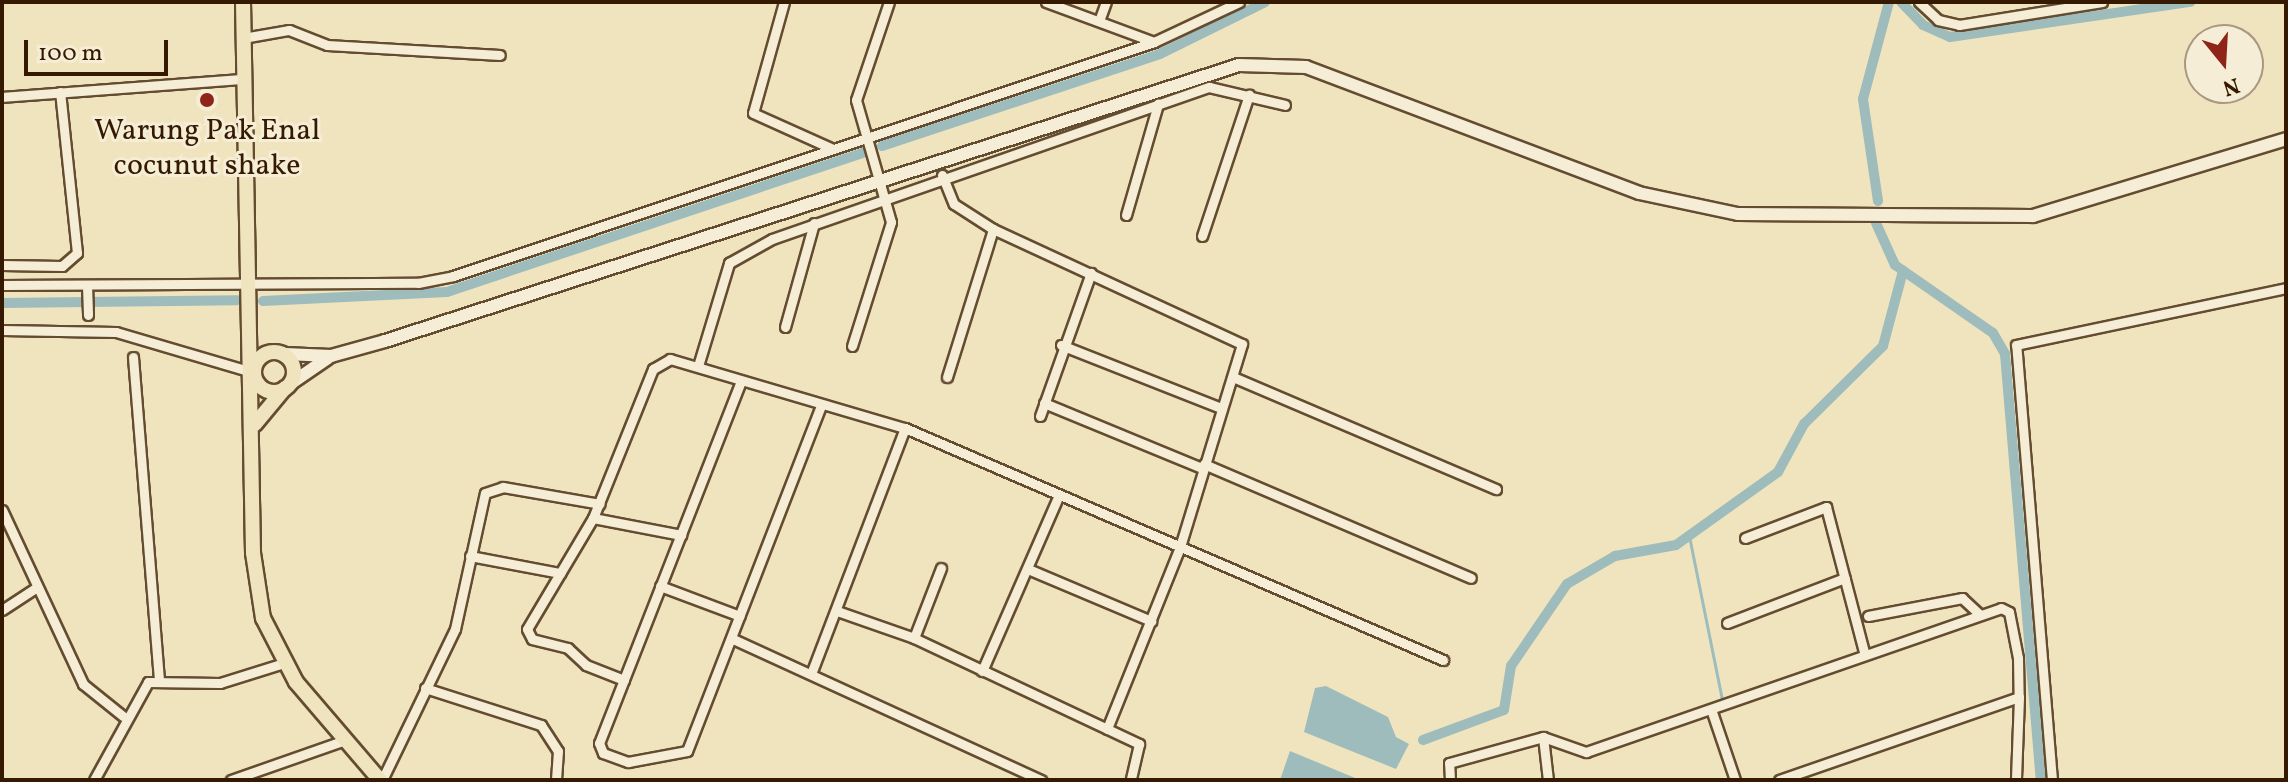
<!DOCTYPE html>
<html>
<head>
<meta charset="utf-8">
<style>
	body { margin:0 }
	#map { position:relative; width:2288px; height:782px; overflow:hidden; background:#f0e4bf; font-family:Vollkorn,serif }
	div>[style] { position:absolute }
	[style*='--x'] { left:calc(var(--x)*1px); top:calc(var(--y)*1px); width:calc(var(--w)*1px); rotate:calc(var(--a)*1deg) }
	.water>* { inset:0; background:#9dbcbb }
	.stream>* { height:3px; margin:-1.5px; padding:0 1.5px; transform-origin:1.5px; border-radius:1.5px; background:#9dbcbb }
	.canal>* { height:10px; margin:-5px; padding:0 5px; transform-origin:5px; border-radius:5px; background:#9dbcbb }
	.roads { filter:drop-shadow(2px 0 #644c30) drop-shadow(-2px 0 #644c30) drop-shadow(0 2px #644c30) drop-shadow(0 -2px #644c30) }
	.minor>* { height:9px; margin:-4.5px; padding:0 4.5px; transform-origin:4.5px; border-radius:4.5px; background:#f5edd5 }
	.secondary>* { height:12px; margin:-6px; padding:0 6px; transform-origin:6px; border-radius:6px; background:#f5edd5 }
	.primary>* { height:14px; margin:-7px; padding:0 7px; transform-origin:7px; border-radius:7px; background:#f0e4bf }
	.primary>.ring { margin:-7px; padding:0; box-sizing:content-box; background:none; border:14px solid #f0e4bf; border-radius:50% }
	.dots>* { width:22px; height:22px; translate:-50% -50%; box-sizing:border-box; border:4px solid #f5edd5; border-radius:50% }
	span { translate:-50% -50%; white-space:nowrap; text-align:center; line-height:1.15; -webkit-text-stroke:6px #f5edd5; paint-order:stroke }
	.poi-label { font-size:30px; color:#351a01 }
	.frame { position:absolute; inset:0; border:4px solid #351a01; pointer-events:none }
	.north { position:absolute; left:2184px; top:24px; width:80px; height:80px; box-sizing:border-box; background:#f5edd5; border:2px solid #a89980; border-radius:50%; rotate:162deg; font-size:22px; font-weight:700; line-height:32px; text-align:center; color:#351a01 }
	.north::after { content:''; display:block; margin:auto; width:28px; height:36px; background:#8f2418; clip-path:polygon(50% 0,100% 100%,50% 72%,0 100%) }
	.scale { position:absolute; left:24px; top:40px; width:144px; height:36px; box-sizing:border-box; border:4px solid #351a01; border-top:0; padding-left:10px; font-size:24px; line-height:28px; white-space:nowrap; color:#351a01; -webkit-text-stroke:6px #f5edd5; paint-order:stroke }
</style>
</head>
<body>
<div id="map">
	<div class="water">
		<div style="clip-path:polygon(1326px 686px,1388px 717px,1396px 737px,1409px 744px,1396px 769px,1304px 732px,1315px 688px)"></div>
		<div style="clip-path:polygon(1290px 751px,1360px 780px,1280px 780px)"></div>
	</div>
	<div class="stream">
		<div style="--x:1689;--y:536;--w:166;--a:78.6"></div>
	</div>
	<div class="canal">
		<div style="--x:1901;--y:2;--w:32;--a:46"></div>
		<div style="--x:1923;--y:25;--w:30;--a:24"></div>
		<div style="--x:1950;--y:37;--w:243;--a:-8.3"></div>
		<div style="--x:882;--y:146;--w:293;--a:-18.3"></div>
		<div style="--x:1160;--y:54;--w:117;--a:-26.3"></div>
		<div style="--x:1878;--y:201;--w:103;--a:-98.4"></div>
		<div style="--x:1863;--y:99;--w:100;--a:-75"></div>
		<div style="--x:1876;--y:223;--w:46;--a:65.7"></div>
		<div style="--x:1895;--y:265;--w:119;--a:34.8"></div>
		<div style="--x:1993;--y:333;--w:24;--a:60"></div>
		<div style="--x:2005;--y:354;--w:428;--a:85.2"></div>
		<div style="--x:263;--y:301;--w:184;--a:-2.8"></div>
		<div style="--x:447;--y:292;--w:447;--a:-18.5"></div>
		<div style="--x:2;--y:303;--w:235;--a:-0.7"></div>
		<div style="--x:1423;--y:740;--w:86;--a:-20.3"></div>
		<div style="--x:1504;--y:710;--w:45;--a:-81"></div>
		<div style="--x:1511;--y:666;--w:99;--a:-55.7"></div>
		<div style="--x:1567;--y:584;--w:56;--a:-30.3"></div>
		<div style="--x:1615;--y:556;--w:62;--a:-10.2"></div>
		<div style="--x:1676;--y:545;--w:125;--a:-35.6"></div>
		<div style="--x:1778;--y:472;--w:55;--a:-61.6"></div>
		<div style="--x:1804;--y:424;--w:111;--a:-44.6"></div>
		<div style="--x:1883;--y:346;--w:78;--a:-75.1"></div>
	</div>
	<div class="roads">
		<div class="minor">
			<div style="--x:784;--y:2;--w:115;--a:105.6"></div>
			<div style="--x:753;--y:113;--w:88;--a:24.2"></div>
			<div style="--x:1046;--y:2;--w:115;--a:20.3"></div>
			<div style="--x:1919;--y:2;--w:26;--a:43"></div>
			<div style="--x:1938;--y:20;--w:22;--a:13"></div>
			<div style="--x:1959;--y:25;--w:145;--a:-9.1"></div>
			<div style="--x:1099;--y:21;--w:20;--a:-70"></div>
			<div style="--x:243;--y:38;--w:47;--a:-9.9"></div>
			<div style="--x:289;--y:30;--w:41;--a:21.5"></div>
			<div style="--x:327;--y:45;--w:173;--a:3.3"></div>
			<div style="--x:2;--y:97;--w:242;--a:-4.3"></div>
			<div style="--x:942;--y:175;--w:31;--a:68"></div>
			<div style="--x:954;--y:204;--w:46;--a:32.7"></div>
			<div style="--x:993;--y:229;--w:274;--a:24.8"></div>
			<div style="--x:1242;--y:344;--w:212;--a:107"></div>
			<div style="--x:1180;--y:547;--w:196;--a:111.9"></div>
			<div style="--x:1126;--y:215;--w:116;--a:-73.9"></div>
			<div style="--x:1202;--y:236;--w:149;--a:-71.6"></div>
			<div style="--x:2;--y:265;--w:60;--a:1"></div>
			<div style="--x:62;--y:266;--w:20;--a:-41"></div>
			<div style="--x:77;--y:253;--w:162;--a:-96"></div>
			<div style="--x:2;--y:285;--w:416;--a:-0.3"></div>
			<div style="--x:418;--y:283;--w:36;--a:-11"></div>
			<div style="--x:453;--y:276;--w:739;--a:-18.46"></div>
			<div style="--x:1154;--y:42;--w:94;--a:-25.2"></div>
			<div style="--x:87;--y:285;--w:30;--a:88"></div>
			<div style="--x:785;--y:327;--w:108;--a:-74.4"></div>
			<div style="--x:2;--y:330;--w:114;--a:1"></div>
			<div style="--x:116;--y:332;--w:142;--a:16.4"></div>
			<div style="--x:1061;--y:345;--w:172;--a:21.5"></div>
			<div style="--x:852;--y:346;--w:130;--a:-72.5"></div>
			<div style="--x:891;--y:222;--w:127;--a:-106"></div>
			<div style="--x:856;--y:100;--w:103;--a:-71.4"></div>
			<div style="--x:133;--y:357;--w:322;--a:85.4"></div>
			<div style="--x:698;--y:366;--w:108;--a:-73.2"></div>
			<div style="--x:729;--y:263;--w:49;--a:-29.2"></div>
			<div style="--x:772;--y:239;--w:463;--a:-19.2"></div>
			<div style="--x:1209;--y:87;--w:78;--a:13.3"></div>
			<div style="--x:947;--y:377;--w:155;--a:-72.7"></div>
			<div style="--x:1233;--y:377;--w:286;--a:23.1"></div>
			<div style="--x:741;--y:381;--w:389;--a:111.4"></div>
			<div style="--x:599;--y:743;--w:11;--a:68"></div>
			<div style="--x:603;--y:753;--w:27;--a:20"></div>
			<div style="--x:628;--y:762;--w:60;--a:-10.6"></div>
			<div style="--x:687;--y:751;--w:371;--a:-68.8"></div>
			<div style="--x:1044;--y:403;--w:171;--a:22.4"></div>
			<div style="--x:1040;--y:416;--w:152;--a:-70.4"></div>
			<div style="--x:1204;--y:464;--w:290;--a:23.1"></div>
			<div style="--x:2;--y:510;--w:192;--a:65"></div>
			<div style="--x:83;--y:684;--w:51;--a:38.7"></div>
			<div style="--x:593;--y:518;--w:90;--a:10.9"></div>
			<div style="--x:1745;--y:538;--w:87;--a:-20.9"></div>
			<div style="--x:1826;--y:507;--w:150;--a:75.3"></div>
			<div style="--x:470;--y:556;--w:92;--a:10.7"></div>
			<div style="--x:1028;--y:569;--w:134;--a:22.9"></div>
			<div style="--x:660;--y:586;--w:85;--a:20.6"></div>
			<div style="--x:2;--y:610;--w:42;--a:-33.3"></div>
			<div style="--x:837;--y:611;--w:82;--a:19.3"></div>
			<div style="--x:914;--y:638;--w:249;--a:25.2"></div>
			<div style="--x:1139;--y:744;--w:37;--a:103"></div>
			<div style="--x:1868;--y:616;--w:96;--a:-10.8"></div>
			<div style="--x:1962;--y:598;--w:25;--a:43"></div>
			<div style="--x:1727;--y:623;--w:126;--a:-20.9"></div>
			<div style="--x:914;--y:638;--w:75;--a:-68.9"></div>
			<div style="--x:733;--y:639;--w:339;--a:24.6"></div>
			<div style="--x:982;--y:671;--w:192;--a:-66.4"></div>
			<div style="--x:811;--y:674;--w:263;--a:-69.1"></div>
			<div style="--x:624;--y:680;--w:41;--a:-158.5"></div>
			<div style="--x:586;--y:665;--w:25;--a:-137"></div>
			<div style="--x:568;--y:648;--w:37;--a:-166"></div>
			<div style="--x:532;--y:639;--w:11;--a:-117"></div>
			<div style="--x:527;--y:629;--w:129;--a:-59.3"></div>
			<div style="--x:593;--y:518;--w:161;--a:-68.1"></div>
			<div style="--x:653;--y:369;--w:20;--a:-30"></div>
			<div style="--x:670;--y:359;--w:245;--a:16.4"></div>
			<div style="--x:905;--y:428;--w:586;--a:23.33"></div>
			<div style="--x:425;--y:688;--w:122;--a:17.7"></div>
			<div style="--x:541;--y:725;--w:31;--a:57"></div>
			<div style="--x:558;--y:751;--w:29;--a:94"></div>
			<div style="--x:1712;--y:712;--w:72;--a:71.3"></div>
			<div style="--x:1543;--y:737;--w:43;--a:83.4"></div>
			<div style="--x:94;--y:780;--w:112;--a:-61.1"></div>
			<div style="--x:148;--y:682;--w:72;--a:0.8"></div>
			<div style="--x:220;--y:683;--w:67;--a:-17.4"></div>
			<div style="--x:231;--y:780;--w:121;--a:-19.3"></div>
			<div style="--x:382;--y:780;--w:168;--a:-64.2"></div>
			<div style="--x:455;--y:629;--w:139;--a:-77.6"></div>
			<div style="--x:485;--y:493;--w:19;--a:-18"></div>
			<div style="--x:503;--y:487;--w:98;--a:9.9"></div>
			<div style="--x:1450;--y:780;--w:17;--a:-93"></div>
			<div style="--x:1449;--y:763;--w:98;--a:-15.5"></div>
			<div style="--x:1543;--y:737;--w:46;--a:19.2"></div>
			<div style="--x:1586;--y:752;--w:439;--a:-19.1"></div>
			<div style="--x:2001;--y:608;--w:9;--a:27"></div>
			<div style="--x:2009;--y:612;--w:47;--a:78.9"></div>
			<div style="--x:2018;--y:658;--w:39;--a:89"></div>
			<div style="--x:1779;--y:780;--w:254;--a:-19.1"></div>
			<div style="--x:2019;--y:697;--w:83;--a:92.1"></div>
			<div style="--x:2052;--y:780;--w:436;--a:-94.7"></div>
			<div style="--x:2016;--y:345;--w:276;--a:-11.9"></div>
		</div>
		<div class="secondary">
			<div style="--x:285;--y:354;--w:46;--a:2.5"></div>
			<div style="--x:331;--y:356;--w:56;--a:-15.5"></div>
			<div style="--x:385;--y:341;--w:897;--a:-17.91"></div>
			<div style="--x:1239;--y:65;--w:67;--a:1.7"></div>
			<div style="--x:1306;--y:67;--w:356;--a:20.7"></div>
			<div style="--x:1639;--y:193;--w:101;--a:12"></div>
			<div style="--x:1738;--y:214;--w:295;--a:0.4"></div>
			<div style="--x:2033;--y:216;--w:264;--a:-16.9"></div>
			<div style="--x:290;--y:384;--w:46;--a:-34.4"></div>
		</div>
		<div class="primary">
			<div style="--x:243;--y:2;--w:551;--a:88.96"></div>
			<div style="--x:253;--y:553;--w:66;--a:81.3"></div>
			<div style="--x:263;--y:618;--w:72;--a:62.7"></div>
			<div style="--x:296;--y:682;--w:129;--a:49.4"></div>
			<div class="ring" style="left:254px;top:352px;width:26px;height:26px"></div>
			<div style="--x:255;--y:424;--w:47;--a:-50.2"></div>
		</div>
	</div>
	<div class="dots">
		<div style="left:207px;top:100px;background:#8f2418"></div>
	</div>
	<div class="poi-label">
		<span style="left:207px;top:148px">Warung Pak Enal<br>cocunut shake</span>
	</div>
	<div class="frame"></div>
	<div class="north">N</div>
	<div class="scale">100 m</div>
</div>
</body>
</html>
